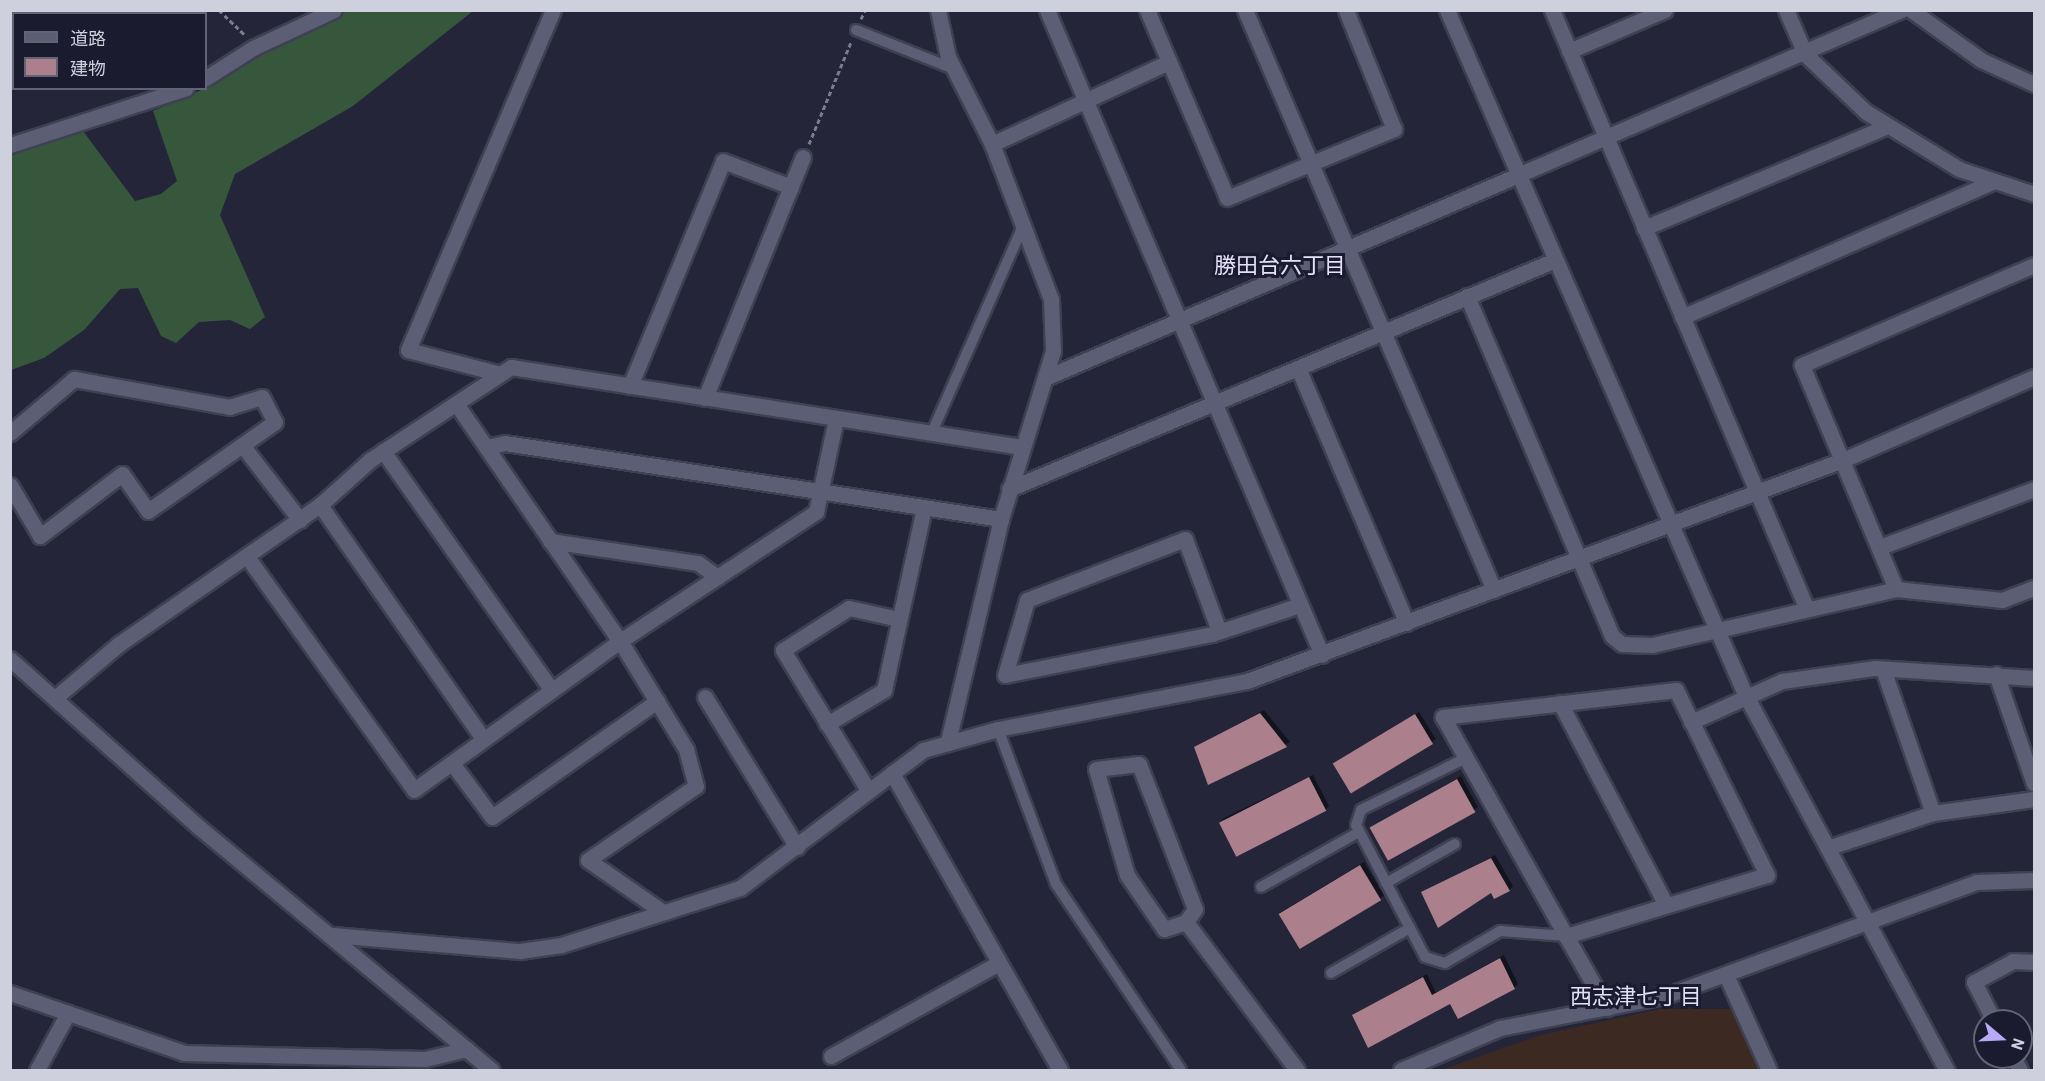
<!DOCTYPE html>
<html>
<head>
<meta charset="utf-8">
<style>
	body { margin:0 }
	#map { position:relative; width:2045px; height:1081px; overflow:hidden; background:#242539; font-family:Barlow,"Noto Sans JP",sans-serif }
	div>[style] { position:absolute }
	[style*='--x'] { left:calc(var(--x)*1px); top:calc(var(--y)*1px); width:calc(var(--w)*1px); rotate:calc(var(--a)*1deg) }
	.education>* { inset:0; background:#3c2a22 }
	.forest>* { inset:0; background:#37573d }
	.shadow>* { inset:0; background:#0007; transform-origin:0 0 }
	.building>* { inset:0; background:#ab7f8c; transform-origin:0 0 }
	.path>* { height:3px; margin-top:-1.5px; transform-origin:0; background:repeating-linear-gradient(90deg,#7b7c8d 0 4.5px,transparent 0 7.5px) }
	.roads { filter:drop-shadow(2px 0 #3f4051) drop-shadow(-2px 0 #3f4051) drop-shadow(0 2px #3f4051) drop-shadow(0 -2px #3f4051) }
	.service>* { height:10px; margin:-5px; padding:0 5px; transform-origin:5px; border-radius:5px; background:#5b5e75 }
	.minor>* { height:15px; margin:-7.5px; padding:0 7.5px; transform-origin:7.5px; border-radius:7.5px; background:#5b5e75 }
	.tertiary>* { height:15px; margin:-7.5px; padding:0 7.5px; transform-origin:7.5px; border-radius:7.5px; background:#5b5e75 }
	span { translate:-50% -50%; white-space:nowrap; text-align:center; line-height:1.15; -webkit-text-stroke:6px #1a1b2f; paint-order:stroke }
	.neighbourhood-label { font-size:22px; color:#e3dffc }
	.frame { position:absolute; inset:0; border:12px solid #cfd0de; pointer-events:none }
	.legend { position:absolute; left:12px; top:12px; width:195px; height:78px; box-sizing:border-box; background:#1a1b2f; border:2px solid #626375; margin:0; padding:8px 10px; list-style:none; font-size:18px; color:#cfd0de }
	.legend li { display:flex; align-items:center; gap:12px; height:30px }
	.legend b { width:30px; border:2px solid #626375 }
	.north { position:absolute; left:1973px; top:1009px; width:60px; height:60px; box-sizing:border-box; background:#1a1b2f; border:2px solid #626375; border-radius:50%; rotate:109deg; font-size:16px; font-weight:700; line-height:24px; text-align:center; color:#cfd0de }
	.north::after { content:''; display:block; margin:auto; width:21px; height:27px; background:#b9aaf7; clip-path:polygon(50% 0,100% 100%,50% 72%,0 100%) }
</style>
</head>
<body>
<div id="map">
	<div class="education">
		<div style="clip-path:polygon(1661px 1009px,1732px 1009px,1759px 1070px,1441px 1070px,1540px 1035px)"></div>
	</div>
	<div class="forest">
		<div style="clip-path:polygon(347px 11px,473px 11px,353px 106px,235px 174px,220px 215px,265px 317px,250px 329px,230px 320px,199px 322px,176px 343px,161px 336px,138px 288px,120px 289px,84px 330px,44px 358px,11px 370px,11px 153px,83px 131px,135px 201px,161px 194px,177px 181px,153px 111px,206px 88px,283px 40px)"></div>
	</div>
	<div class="shadow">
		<div style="clip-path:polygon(1264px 710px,1290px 742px,1209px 783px,1195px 747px)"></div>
		<div style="left:1419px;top:712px;width:32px;height:99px;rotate:58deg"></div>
		<div style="clip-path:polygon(1313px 775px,1329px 806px,1325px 810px,1220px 820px)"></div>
		<div style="clip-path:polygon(1461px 776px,1478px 807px,1474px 810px,1372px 828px)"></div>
		<div style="clip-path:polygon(1495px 855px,1513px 886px,1509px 890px,1495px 897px,1492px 891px,1423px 893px)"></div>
		<div style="left:1364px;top:862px;width:39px;height:98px;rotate:59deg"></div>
		<div style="clip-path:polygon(1504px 955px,1518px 984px,1514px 988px,1354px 1015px,1427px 974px,1436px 993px)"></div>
	</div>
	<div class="building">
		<div style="clip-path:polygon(1260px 713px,1287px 747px,1208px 785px,1194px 747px)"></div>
		<div style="left:1415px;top:714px;width:35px;height:96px;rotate:59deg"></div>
		<div style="left:1309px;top:777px;width:38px;height:101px;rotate:63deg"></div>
		<div style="left:1457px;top:779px;width:38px;height:100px;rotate:61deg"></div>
		<div style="clip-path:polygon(1491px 858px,1510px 891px,1494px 899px,1491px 893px,1438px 928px,1421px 892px)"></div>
		<div style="left:1360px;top:865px;width:41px;height:95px;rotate:59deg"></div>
		<div style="clip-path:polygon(1500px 958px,1515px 989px,1458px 1019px,1450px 1004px,1368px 1048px,1352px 1015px,1423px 977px,1432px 995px)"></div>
	</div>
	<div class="path">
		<div style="--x:219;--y:10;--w:37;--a:44"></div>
		<div style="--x:861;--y:19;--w:10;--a:-66"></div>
		<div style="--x:809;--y:144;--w:110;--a:-67.6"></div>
	</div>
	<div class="roads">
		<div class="service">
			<div style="--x:856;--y:30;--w:105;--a:21.7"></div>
			<div style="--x:933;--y:430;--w:223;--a:-66.2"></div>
			<div style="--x:998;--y:729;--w:165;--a:69.5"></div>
			<div style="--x:1056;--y:884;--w:224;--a:56.1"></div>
			<div style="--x:1466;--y:758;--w:117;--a:153.7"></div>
			<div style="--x:1361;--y:810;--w:16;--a:108"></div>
			<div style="--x:1356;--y:825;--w:149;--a:62.4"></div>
			<div style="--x:1425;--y:957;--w:21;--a:17"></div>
			<div style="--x:1445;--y:963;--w:64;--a:-30.2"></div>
			<div style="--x:1500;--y:931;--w:66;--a:4.3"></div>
			<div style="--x:1386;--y:883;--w:79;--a:-29.5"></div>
			<div style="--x:1261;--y:887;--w:112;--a:-29.3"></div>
			<div style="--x:1331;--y:973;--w:91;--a:-29.7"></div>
		</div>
		<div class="minor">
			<div style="--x:938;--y:10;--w:48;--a:78"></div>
			<div style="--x:948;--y:57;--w:97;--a:63.2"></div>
			<div style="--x:992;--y:144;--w:166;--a:69.2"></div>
			<div style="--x:1051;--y:299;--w:52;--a:87.8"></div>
			<div style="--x:1053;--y:351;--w:176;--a:107.2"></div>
			<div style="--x:1001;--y:519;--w:228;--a:103.4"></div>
			<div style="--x:1047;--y:10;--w:701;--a:66.91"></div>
			<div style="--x:1147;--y:10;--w:204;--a:66.9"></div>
			<div style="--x:1227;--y:198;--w:181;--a:-22.4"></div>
			<div style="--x:1394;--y:129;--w:128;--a:-112"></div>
			<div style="--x:1245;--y:10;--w:631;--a:66.77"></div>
			<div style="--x:1552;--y:10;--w:649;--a:66.95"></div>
			<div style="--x:1786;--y:10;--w:48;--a:66.6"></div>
			<div style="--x:1805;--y:54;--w:84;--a:43.6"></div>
			<div style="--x:1866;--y:112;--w:109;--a:31.5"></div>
			<div style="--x:1959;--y:169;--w:79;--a:18.4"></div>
			<div style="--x:1569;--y:51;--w:104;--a:-23.1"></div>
			<div style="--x:206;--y:78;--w:56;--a:-32.6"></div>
			<div style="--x:253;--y:48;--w:89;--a:-25.1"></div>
			<div style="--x:992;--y:144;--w:195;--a:-24.9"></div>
			<div style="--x:10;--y:145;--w:185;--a:-17.9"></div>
			<div style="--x:1644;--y:228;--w:262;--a:-22.7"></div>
			<div style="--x:1467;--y:296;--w:370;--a:66.9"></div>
			<div style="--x:1612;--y:636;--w:13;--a:39"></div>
			<div style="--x:1622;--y:644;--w:30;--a:2"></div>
			<div style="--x:1652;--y:645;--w:250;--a:-12.9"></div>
			<div style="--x:1896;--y:589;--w:107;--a:5.9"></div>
			<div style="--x:2002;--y:600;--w:34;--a:-21"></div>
			<div style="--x:1682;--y:317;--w:338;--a:-23.5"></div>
			<div style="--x:1298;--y:368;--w:277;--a:66.9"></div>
			<div style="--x:497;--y:373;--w:92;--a:-165.5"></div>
			<div style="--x:408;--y:350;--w:370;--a:-66.9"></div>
			<div style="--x:1047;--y:377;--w:512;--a:-23.21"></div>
			<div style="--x:630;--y:386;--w:243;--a:-67.5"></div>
			<div style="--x:723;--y:161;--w:73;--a:20.9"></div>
			<div style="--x:705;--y:398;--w:260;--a:-67.9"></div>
			<div style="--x:457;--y:405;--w:287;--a:55.4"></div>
			<div style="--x:620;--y:641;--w:127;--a:58.6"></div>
			<div style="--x:686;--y:749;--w:38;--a:75"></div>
			<div style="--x:696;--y:786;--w:131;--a:145.6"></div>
			<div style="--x:588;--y:860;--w:91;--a:34.7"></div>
			<div style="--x:10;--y:433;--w:84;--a:-40.2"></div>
			<div style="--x:74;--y:379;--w:158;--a:10.2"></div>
			<div style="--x:229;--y:407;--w:34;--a:-17"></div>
			<div style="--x:262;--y:397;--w:28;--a:63"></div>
			<div style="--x:275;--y:422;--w:155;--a:145"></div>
			<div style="--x:148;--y:511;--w:45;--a:-125.1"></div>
			<div style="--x:122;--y:474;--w:103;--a:142.9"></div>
			<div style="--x:40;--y:536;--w:59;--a:-120.5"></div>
			<div style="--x:242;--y:445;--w:95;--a:52.3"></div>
			<div style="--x:486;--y:447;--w:19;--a:-12"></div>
			<div style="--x:505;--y:443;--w:502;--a:8.71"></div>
			<div style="--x:383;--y:451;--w:291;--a:54.8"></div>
			<div style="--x:1009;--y:489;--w:592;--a:-22.75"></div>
			<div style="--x:320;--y:505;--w:285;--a:55.1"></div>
			<div style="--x:550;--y:541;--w:150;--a:8.5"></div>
			<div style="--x:698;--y:563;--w:24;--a:36"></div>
			<div style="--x:1880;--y:547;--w:165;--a:-20.6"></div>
			<div style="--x:248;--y:558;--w:285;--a:54.4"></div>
			<div style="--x:414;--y:790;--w:254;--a:-35.9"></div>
			<div style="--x:620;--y:641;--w:235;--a:-33.4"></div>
			<div style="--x:816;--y:512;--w:95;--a:-77.9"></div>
			<div style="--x:1896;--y:589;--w:243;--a:-112.8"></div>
			<div style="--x:1802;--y:365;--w:253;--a:-23.3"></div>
			<div style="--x:1219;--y:631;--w:98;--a:-110.3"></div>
			<div style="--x:1185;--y:539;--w:169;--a:158.9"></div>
			<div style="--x:1027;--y:600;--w:78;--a:106.3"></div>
			<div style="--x:1005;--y:675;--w:211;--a:-11.2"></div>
			<div style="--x:1212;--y:634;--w:93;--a:-18.2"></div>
			<div style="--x:1883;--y:669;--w:152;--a:70.9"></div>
			<div style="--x:1996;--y:674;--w:116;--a:70.9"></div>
			<div style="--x:705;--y:697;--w:176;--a:58.5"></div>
			<div style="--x:55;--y:698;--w:84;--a:-40.2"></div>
			<div style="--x:119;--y:644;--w:244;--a:-34.7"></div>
			<div style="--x:320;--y:505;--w:67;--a:-42"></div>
			<div style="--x:370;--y:460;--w:169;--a:-33.4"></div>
			<div style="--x:511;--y:367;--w:517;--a:8.9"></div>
			<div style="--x:1560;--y:703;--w:228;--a:62.3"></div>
			<div style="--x:1691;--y:722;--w:100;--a:-24.3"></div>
			<div style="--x:1782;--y:681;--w:94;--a:-8"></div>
			<div style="--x:1875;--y:668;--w:159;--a:3.6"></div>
			<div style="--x:827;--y:724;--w:66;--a:-30.8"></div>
			<div style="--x:884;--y:690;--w:186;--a:-77.6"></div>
			<div style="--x:452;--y:763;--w:67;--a:53.5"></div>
			<div style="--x:492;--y:817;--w:202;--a:-35.1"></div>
			<div style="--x:892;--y:773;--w:341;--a:60.5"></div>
			<div style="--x:868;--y:790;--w:164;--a:-121.3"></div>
			<div style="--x:783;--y:650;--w:78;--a:-32.5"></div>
			<div style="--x:849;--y:608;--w:51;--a:12.4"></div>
			<div style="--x:1830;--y:847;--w:108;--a:-18.3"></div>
			<div style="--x:1933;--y:813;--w:102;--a:-7.9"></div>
			<div style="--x:1186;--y:922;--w:23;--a:162"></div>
			<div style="--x:1164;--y:929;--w:65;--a:-124.4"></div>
			<div style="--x:1127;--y:875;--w:110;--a:-106.3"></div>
			<div style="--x:1096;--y:769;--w:43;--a:-6.6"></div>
			<div style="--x:1139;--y:764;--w:155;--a:68.9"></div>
			<div style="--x:1195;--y:909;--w:16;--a:125"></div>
			<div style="--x:1186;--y:922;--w:185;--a:53.1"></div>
			<div style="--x:332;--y:935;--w:189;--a:4.9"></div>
			<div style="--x:520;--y:951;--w:41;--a:-8.3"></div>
			<div style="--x:561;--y:945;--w:188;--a:-17.7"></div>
			<div style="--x:740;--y:888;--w:229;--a:-37"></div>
			<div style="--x:923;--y:750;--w:78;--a:-15.6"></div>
			<div style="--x:998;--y:729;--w:254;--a:-10.9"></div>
			<div style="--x:1247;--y:681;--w:636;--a:-20.35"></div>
			<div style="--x:1843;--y:460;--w:208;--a:-23.5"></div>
			<div style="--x:1566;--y:936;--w:210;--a:-16.9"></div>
			<div style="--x:1767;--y:875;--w:206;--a:-116.2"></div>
			<div style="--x:1676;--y:690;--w:235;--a:173.4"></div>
			<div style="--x:1443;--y:717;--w:251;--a:60.7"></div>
			<div style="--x:1566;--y:936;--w:83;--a:60.3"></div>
			<div style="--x:1726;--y:975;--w:104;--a:65.6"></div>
			<div style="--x:10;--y:993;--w:184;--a:19"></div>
			<div style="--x:184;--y:1053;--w:241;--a:1.4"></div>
			<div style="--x:425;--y:1059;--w:43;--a:-13.4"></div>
			<div style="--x:1994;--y:1021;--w:44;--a:-117.1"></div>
			<div style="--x:1974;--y:982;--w:44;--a:-28.3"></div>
			<div style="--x:2013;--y:961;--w:21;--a:3"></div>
			<div style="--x:831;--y:1056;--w:192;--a:-29"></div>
			<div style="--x:2013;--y:1057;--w:15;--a:62"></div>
			<div style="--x:37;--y:1070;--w:65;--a:-61.5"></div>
			<div style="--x:1401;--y:1070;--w:108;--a:-23"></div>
			<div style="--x:1500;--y:1028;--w:168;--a:-11"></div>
			<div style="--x:1665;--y:996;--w:331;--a:-20.1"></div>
			<div style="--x:1976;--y:882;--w:58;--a:-2"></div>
		</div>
		<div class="tertiary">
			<div style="--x:1447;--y:10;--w:746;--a:66.46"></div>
			<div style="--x:1745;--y:694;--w:427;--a:61.8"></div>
			<div style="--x:1911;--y:10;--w:86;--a:35.5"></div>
			<div style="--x:1981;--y:60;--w:58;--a:24.4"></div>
			<div style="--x:1518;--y:175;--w:418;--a:-23.3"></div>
			<div style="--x:10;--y:659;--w:254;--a:41.7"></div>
			<div style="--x:200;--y:828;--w:379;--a:39.7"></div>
		</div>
	</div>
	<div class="neighbourhood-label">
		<span style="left:1280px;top:265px">勝田台六丁目</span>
		<span style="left:1636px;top:996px">西志津七丁目</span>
	</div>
	<div class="frame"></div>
	<ul class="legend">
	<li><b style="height:8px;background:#5b5e75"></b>道路</li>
	<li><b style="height:16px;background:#ab7f8c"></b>建物</li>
	</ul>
	<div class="north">N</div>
</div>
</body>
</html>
